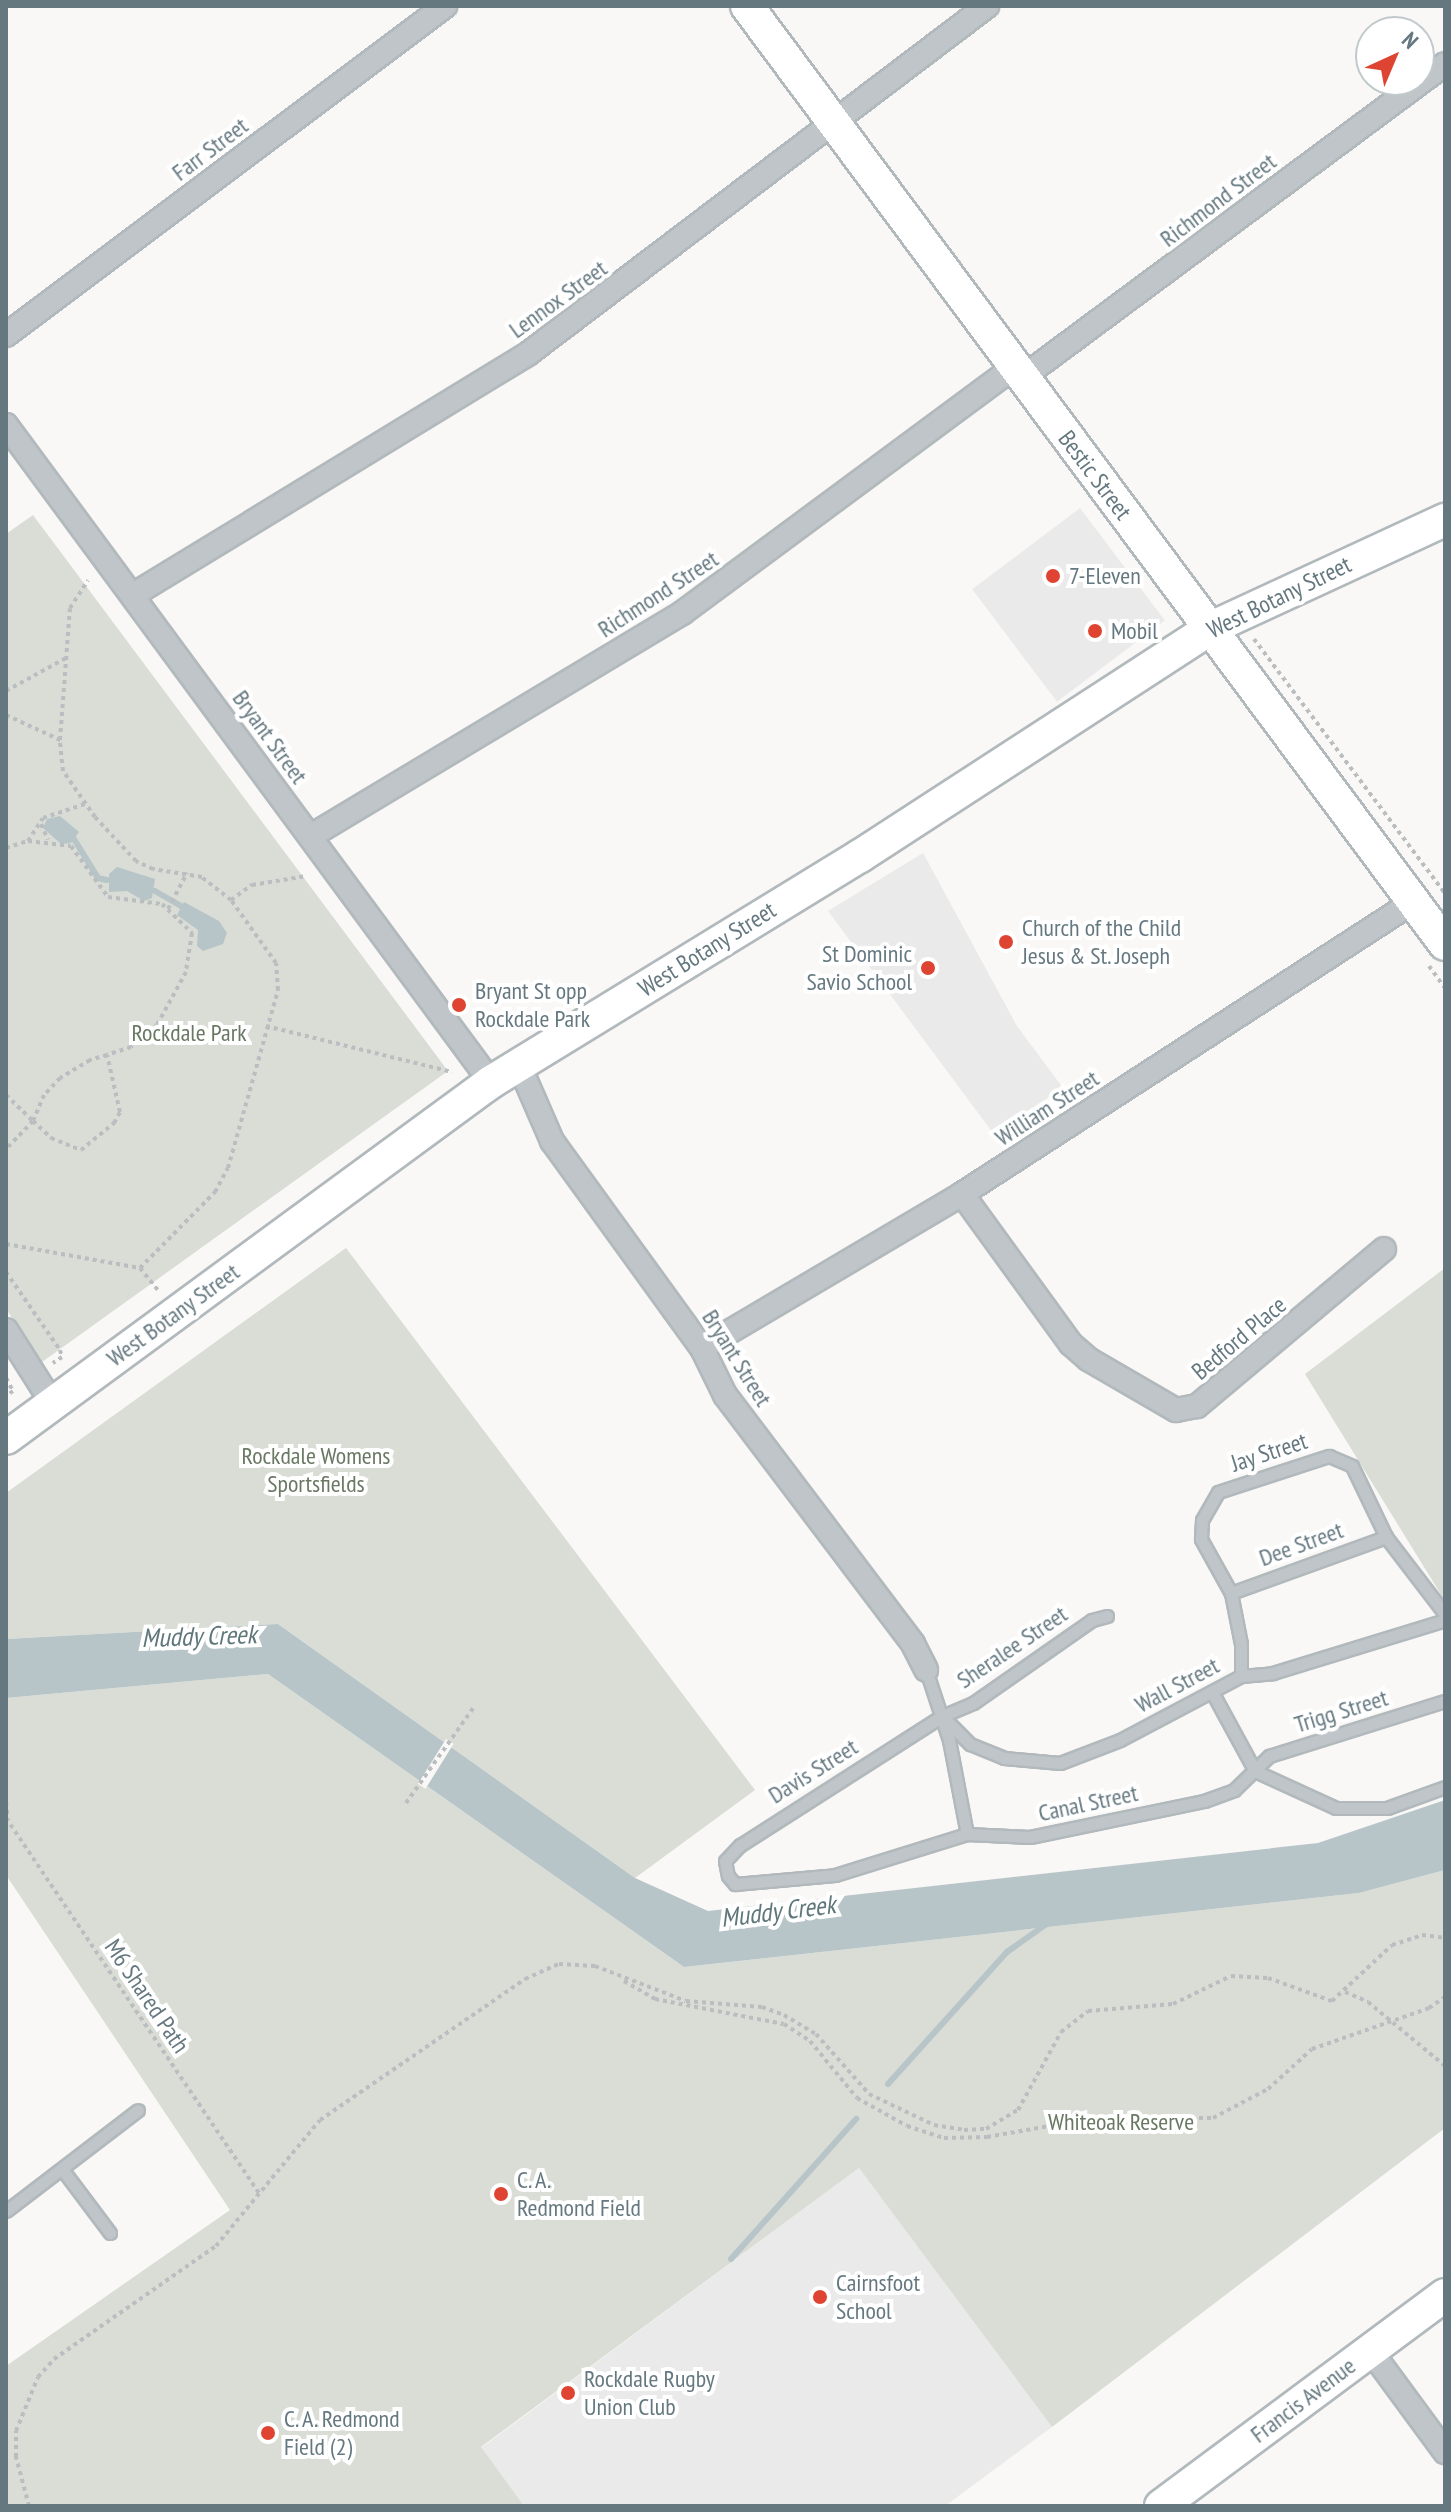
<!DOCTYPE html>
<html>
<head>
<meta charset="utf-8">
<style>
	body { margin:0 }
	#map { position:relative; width:1451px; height:2512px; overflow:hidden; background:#f9f8f6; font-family:"PT Sans Narrow",sans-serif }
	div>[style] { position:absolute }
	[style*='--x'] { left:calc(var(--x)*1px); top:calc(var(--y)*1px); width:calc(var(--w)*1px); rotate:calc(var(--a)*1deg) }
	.built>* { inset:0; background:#e9eae9; transform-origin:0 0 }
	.green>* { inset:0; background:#d9ddd5 }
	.water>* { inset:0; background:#b7c5c8 }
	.pier>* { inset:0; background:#f9f8f6; transform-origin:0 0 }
	.stream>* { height:6px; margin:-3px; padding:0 3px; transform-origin:3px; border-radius:3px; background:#b7c5c8 }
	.path>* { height:4px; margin-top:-2px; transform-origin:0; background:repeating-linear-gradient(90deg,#babec0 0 4px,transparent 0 8px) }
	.roads { filter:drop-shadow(2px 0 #b2b9bc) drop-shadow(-2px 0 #b2b9bc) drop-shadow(0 2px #b2b9bc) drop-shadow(0 -2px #b2b9bc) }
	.lane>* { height:11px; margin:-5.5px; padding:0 5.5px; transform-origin:5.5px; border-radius:5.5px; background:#bfc5c8 }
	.street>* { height:22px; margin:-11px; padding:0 11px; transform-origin:11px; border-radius:11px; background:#bfc5c8 }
	.secondary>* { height:32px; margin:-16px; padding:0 16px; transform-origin:16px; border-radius:16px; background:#fff }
	.dots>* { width:22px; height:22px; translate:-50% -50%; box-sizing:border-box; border:4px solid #fff; border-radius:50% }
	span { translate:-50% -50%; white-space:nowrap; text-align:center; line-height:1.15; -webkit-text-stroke:8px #fff; paint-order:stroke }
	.street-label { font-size:24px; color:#657880 }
	.poi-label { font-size:24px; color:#657880 }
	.left { translate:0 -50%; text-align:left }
	.right { translate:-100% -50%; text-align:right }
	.park-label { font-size:24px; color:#697863 }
	.water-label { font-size:26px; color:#5f767a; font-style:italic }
	.frame { position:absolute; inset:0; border:8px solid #657880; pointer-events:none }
	.north { position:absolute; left:1355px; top:16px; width:80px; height:80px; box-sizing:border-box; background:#fff; border:2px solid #c1c9cc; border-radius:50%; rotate:44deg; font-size:22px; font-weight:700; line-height:32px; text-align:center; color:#657880 }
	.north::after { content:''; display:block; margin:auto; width:28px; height:36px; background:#de4431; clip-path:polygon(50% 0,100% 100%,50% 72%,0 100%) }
</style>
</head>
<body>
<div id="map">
	<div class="built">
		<div style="left:1080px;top:508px;width:141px;height:135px;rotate:53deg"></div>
		<div style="clip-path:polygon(923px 853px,1017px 1026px,1063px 1088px,993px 1133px,828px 911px)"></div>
		<div style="clip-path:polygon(859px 2168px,1052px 2427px,945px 2506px,524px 2506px,481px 2448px)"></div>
	</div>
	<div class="green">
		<div style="clip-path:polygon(33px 515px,448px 1071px,42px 1362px,6px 1309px,6px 534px)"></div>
		<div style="clip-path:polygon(346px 1248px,755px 1790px,635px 1878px,278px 1624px,6px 1639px,6px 1493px)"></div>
		<div style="clip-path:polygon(1445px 1268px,1445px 1601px,1305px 1374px)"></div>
		<div style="clip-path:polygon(268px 1674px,684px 1967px,1359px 1893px,1445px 1870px,1445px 2128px,1052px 2427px,859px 2168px,481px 2447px,524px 2506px,6px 2506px,6px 2366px,230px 2210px,6px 1875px,6px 1698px)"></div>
	</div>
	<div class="water">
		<div style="clip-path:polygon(60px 816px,79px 832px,71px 843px,61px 844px,43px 828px,47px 819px)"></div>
		<div style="clip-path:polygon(117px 867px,155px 879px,152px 898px,144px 901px,127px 891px,109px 892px,109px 874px)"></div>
		<div style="clip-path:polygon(184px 902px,219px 921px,227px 933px,223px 944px,203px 951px,197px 946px,198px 930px,177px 915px)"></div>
		<div style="clip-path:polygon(278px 1624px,635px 1878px,708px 1911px,1318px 1843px,1445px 1800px,1445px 1870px,1359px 1893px,684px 1967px,268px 1674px,6px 1698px,6px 1639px)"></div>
	</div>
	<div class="pier">
		<div style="left:446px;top:1739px;width:9px;height:53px;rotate:32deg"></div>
	</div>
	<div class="stream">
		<div style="--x:74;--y:839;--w:46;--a:58.4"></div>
		<div style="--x:98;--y:878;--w:9;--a:13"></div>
		<div style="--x:155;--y:891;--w:30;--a:30"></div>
		<div style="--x:888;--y:2084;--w:178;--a:-48"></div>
		<div style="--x:1007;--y:1952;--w:50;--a:-35.3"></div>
		<div style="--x:731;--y:2259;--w:188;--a:-48.2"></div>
	</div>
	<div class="path">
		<div style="--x:1254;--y:639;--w:318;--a:53.1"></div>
		<div style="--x:6;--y:691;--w:68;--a:-28.8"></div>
		<div style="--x:6;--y:715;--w:60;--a:24.8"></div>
		<div style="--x:41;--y:824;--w:17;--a:66"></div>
		<div style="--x:28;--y:841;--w:43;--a:6.6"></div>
		<div style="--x:71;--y:846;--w:63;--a:54"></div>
		<div style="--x:108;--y:897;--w:54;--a:7.4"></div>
		<div style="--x:162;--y:904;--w:42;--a:44"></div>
		<div style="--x:192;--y:933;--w:39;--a:99"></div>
		<div style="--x:186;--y:972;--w:60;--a:118.7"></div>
		<div style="--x:157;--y:1025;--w:34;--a:140"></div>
		<div style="--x:131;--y:1047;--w:25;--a:162"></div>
		<div style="--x:107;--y:1055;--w:18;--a:164"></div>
		<div style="--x:90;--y:1060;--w:35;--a:149"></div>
		<div style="--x:60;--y:1078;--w:23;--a:133"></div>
		<div style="--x:44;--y:1095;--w:28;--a:113"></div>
		<div style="--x:33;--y:1121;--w:25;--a:43"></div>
		<div style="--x:51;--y:1138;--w:32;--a:22"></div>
		<div style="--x:81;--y:1150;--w:43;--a:-39.3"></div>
		<div style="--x:114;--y:1123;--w:13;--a:-61"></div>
		<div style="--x:120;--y:1112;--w:58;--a:-102.8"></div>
		<div style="--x:6;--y:848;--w:23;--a:-18"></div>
		<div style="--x:28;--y:841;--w:27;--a:-57"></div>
		<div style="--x:43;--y:818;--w:44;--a:-18.4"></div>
		<div style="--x:231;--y:900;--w:26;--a:-36"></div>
		<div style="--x:252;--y:885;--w:55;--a:-9.5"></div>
		<div style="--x:168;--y:909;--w:41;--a:-62.2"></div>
		<div style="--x:1429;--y:966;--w:27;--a:54"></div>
		<div style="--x:266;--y:1026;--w:192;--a:13.9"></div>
		<div style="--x:6;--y:1095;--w:37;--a:44"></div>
		<div style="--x:33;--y:1121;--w:39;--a:134"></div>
		<div style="--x:6;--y:1244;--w:136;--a:10.2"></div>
		<div style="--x:140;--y:1268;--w:107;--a:-45.4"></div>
		<div style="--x:215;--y:1192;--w:27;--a:-62"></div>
		<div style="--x:228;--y:1168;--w:185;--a:-74.3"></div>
		<div style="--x:278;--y:990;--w:27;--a:-94"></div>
		<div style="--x:276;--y:963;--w:77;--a:-125.5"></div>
		<div style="--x:231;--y:900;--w:37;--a:-142"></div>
		<div style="--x:202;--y:877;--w:50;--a:-170.7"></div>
		<div style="--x:153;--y:869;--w:19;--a:-155"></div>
		<div style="--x:136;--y:861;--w:60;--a:-133"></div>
		<div style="--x:95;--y:817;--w:56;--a:-124.8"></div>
		<div style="--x:63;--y:771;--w:31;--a:-96"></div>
		<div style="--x:60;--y:740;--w:132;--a:-85.7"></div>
		<div style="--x:70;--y:608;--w:33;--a:-57"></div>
		<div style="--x:140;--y:1268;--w:28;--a:51"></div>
		<div style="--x:6;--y:1272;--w:95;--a:55.3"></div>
		<div style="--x:60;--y:1350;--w:7;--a:74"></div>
		<div style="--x:62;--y:1357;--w:11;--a:146"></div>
		<div style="--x:6;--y:1378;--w:15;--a:62"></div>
		<div style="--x:13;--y:1391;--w:9;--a:144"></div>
		<div style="--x:6;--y:1802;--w:18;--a:84"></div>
		<div style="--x:406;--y:1803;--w:118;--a:-54.7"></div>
		<div style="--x:6;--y:1818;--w:454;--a:56"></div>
		<div style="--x:624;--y:1981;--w:36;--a:30"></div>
		<div style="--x:655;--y:1999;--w:131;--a:11"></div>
		<div style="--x:784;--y:2024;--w:31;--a:33"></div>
		<div style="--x:810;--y:2041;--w:74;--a:50.5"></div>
		<div style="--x:857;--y:2098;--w:57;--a:29.2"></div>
		<div style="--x:907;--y:2126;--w:39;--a:18"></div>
		<div style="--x:944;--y:2138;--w:43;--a:-1.3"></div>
		<div style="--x:987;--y:2137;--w:110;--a:-10"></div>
		<div style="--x:1095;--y:2118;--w:118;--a:0"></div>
		<div style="--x:1213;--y:2118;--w:62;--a:-27.8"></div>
		<div style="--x:1268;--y:2089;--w:59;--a:-42.3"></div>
		<div style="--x:1312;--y:2049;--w:124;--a:-19.3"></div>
		<div style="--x:1429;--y:2008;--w:19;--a:-35"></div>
		<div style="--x:1345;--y:1992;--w:25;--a:23"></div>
		<div style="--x:1368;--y:2002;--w:100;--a:39.7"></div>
		<div style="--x:29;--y:2506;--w:51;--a:-104.9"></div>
		<div style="--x:16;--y:2457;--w:26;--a:-90"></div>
		<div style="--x:16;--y:2431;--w:58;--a:-67.8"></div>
		<div style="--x:38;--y:2377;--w:24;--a:-48"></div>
		<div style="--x:54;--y:2359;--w:198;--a:-34.9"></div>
		<div style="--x:216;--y:2246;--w:163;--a:-50.5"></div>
		<div style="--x:320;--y:2120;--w:249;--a:-34.5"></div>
		<div style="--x:525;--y:1979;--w:37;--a:-24"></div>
		<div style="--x:559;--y:1964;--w:36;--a:3"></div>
		<div style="--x:595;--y:1966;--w:97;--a:21"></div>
		<div style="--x:686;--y:2001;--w:76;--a:4.5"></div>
		<div style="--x:762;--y:2007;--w:23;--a:20"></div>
		<div style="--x:784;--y:2015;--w:37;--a:31"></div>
		<div style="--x:816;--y:2034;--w:80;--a:48.5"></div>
		<div style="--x:869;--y:2094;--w:72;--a:25.5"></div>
		<div style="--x:934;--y:2125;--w:30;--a:9"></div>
		<div style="--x:964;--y:2130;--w:22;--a:-3"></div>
		<div style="--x:986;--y:2129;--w:37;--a:-31"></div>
		<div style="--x:1018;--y:2110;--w:89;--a:-61.1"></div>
		<div style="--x:1061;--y:2032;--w:34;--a:-38"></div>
		<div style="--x:1088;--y:2011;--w:85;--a:-4.7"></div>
		<div style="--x:1173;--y:2004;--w:64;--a:-25.8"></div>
		<div style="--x:1231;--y:1976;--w:37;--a:3"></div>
		<div style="--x:1268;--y:1978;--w:68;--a:19.8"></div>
		<div style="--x:1332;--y:2001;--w:82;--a:-43"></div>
		<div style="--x:1392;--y:1945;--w:32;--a:-18"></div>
		<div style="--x:1422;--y:1935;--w:23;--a:7"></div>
	</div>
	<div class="roads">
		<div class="lane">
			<div style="--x:1231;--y:1593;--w:165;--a:-19.9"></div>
			<div style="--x:1107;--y:1616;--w:16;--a:165"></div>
			<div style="--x:1092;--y:1620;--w:145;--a:145.1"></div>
			<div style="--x:973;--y:1703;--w:34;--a:157"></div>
			<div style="--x:942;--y:1716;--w:240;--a:147.4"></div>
			<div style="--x:740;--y:1845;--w:22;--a:133"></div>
			<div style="--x:725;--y:1861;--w:15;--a:79"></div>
			<div style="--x:728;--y:1876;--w:11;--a:49"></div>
			<div style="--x:735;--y:1884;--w:100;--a:-5.1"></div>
			<div style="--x:835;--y:1875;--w:138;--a:-17.3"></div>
			<div style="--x:967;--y:1834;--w:63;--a:2.7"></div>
			<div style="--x:1030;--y:1837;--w:178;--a:-11.7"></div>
			<div style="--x:1204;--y:1801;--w:32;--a:-20"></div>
			<div style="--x:1234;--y:1790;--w:49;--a:-44.2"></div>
			<div style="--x:1269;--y:1756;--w:184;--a:-17.4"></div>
			<div style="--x:926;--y:1670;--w:74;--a:71.8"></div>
			<div style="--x:949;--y:1740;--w:96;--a:79.2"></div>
			<div style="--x:1241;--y:1676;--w:32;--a:-90"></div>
			<div style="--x:1241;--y:1644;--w:52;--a:-101.1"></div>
			<div style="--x:1231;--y:1593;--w:62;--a:-119.1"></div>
			<div style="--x:1201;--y:1539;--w:19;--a:-87"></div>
			<div style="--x:1202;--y:1520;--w:32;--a:-60"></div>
			<div style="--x:1218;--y:1492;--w:117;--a:-18"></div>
			<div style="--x:1329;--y:1456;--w:25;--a:23"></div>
			<div style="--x:1352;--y:1466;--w:79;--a:64.4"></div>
			<div style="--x:1386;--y:1537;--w:97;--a:52.5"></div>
			<div style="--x:1212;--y:1692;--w:90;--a:61.4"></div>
			<div style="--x:942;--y:1716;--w:40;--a:45"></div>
			<div style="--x:970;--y:1744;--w:37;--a:22"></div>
			<div style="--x:1004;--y:1758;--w:56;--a:5.1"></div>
			<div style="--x:1060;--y:1763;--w:64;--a:-21"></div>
			<div style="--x:1120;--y:1740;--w:137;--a:-27.9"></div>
			<div style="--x:1241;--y:1676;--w:32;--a:-5"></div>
			<div style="--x:1273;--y:1673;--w:180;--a:-17.1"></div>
			<div style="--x:1255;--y:1771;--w:89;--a:24.6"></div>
			<div style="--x:1336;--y:1808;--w:51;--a:0"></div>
			<div style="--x:1387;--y:1808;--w:62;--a:-19.9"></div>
			<div style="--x:62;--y:2169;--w:80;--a:53.1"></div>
			<div style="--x:6;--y:2211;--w:166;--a:-37.4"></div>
		</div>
		<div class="street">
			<div style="--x:6;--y:335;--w:549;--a:-36.85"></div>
			<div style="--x:1023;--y:377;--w:525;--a:-36.56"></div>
			<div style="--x:6;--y:425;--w:817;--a:53.57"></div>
			<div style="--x:133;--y:595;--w:464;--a:-31.4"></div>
			<div style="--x:529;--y:353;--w:575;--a:-37.15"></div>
			<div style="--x:311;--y:836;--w:433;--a:-31"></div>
			<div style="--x:682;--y:613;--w:414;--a:-36.5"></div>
			<div style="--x:519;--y:1065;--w:83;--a:66.5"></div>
			<div style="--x:552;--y:1141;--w:256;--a:54.1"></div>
			<div style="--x:702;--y:1348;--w:52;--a:63.9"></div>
			<div style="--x:725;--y:1395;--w:312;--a:52.9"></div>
			<div style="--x:913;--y:1644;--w:29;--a:63"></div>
			<div style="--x:962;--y:1194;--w:185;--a:54"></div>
			<div style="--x:1071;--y:1344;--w:23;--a:41"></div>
			<div style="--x:1088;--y:1359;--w:102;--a:30.1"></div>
			<div style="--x:1176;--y:1410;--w:21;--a:-11"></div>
			<div style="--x:1197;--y:1406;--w:244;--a:-40"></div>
			<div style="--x:6;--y:1330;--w:88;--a:57.6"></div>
			<div style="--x:702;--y:1348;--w:302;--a:-30.6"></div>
			<div style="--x:962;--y:1194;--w:537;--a:-32.92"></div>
			<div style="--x:1370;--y:2350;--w:127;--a:53.7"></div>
		</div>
		<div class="secondary">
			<div style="--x:747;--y:6;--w:1169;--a:53.35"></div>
			<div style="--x:6;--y:1438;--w:602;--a:-36.28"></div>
			<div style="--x:491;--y:1082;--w:433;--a:-31.5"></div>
			<div style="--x:860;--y:856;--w:419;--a:-33"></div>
			<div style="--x:1211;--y:628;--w:258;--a:-24.8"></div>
			<div style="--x:1161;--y:2506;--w:354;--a:-36.6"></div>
		</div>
	</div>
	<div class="dots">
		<div style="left:1053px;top:576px;background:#de4431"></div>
		<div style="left:1095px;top:631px;background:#de4431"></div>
		<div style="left:1006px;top:942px;background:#de4431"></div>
		<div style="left:928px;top:968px;background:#de4431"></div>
		<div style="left:459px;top:1005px;background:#de4431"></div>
		<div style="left:501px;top:2194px;background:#de4431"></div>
		<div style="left:820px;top:2297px;background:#de4431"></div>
		<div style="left:568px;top:2393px;background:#de4431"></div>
		<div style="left:268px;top:2433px;background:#de4431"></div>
	</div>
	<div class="street-label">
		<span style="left:210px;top:149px;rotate:-37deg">Farr Street</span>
		<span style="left:1218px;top:200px;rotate:-37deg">Richmond Street</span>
		<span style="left:558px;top:299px;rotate:-36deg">Lennox Street</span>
		<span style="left:1095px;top:475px;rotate:53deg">Bestic Street</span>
		<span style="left:658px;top:594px;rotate:-33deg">Richmond Street</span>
		<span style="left:1279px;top:597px;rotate:-26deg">West Botany Street</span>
		<span style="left:270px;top:737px;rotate:54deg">Bryant Street</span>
		<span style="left:707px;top:949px;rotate:-32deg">West Botany Street</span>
		<span style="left:1047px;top:1108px;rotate:-33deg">William Street</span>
		<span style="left:173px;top:1315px;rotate:-36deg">West Botany Street</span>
		<span style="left:1239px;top:1338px;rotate:-40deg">Bedford Place</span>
		<span style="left:737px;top:1358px;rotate:58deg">Bryant Street</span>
		<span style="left:1269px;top:1452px;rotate:-18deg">Jay Street</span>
		<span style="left:1301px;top:1544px;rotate:-20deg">Dee Street</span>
		<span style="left:1012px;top:1647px;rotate:-34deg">Sheralee Street</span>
		<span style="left:1177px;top:1685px;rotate:-28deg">Wall Street</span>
		<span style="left:1341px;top:1711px;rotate:-17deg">Trigg Street</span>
		<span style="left:813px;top:1771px;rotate:-32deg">Davis Street</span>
		<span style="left:1088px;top:1803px;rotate:-12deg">Canal Street</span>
		<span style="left:147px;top:1996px;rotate:56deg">M6 Shared Path</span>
		<span style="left:1303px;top:2400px;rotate:-37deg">Francis Avenue</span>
	</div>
	<div class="poi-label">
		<span class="left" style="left:1069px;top:576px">7-Eleven</span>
		<span class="left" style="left:1111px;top:631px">Mobil</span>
		<span class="left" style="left:1022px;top:942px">Church of the Child<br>Jesus &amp; St. Joseph</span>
		<span class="right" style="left:912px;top:968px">St Dominic<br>Savio School</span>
		<span class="left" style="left:475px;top:1005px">Bryant St opp<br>Rockdale Park</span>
		<span class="left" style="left:517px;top:2194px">C. A.<br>Redmond Field</span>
		<span class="left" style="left:836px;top:2297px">Cairnsfoot<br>School</span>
		<span class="left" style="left:584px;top:2393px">Rockdale Rugby<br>Union Club</span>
		<span class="left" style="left:284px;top:2433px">C. A. Redmond<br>Field (2)</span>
	</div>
	<div class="park-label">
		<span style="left:189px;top:1033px">Rockdale Park</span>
		<span style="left:316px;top:1470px">Rockdale Womens<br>Sportsfields</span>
		<span style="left:1121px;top:2122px">Whiteoak Reserve</span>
	</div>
	<div class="water-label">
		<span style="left:199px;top:1636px;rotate:-2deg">Muddy Creek</span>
		<span style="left:778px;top:1911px;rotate:-7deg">Muddy Creek</span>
	</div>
	<div class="frame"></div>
	<div class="north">N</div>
</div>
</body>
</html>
